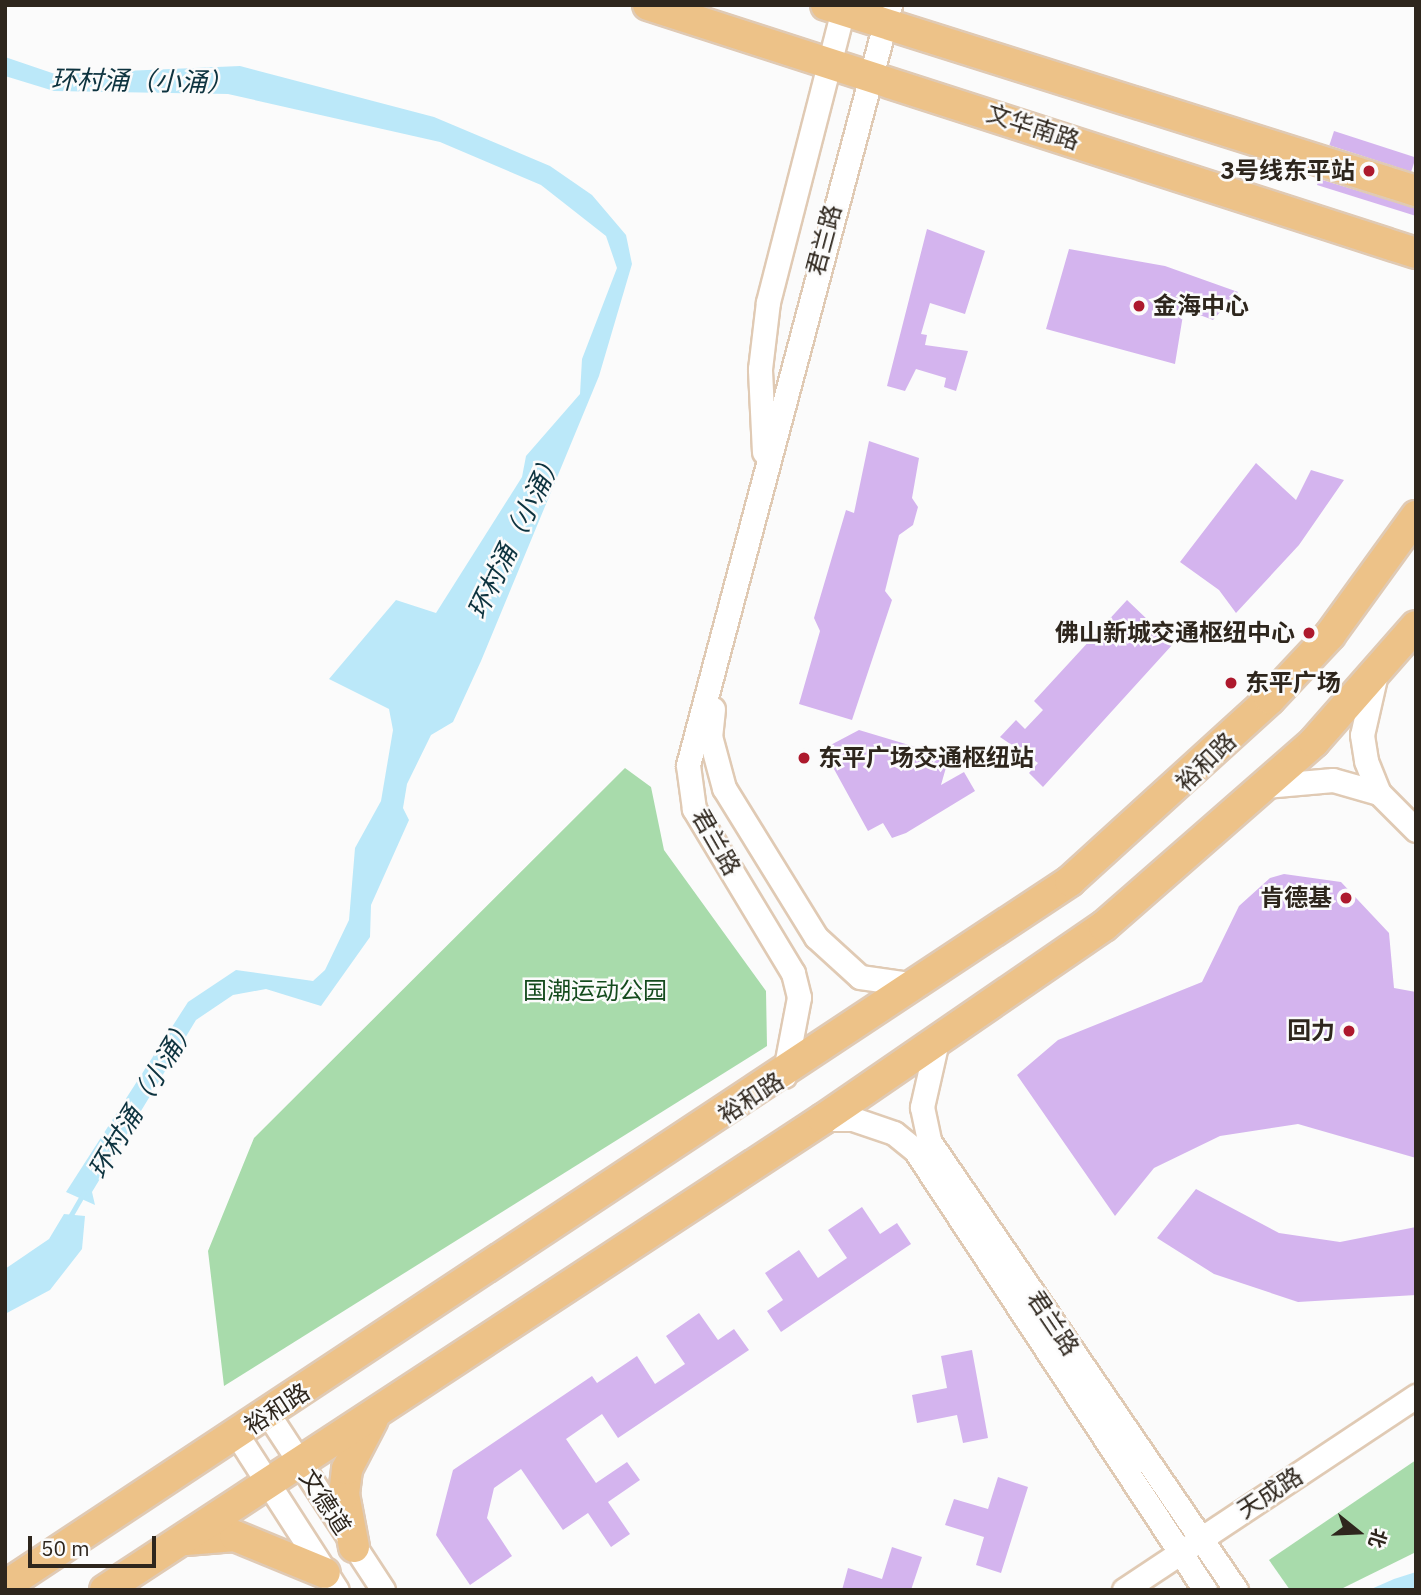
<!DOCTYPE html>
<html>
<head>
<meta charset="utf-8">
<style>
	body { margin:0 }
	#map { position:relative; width:1421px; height:1595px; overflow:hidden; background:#fbfbfb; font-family:"IBM Plex Sans","Noto Sans SC",sans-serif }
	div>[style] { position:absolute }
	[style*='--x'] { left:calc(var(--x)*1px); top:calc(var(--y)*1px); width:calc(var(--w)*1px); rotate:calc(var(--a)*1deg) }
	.green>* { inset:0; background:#a8dbab }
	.water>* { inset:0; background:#bbe8f9 }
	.stream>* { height:5px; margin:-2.5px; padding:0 2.5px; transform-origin:2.5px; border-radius:2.5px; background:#bbe8f9 }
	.building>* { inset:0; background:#d4b4ee; transform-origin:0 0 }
	.roads { filter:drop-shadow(2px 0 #e0cab4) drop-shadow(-2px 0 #e0cab4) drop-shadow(0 2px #e0cab4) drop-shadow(0 -2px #e0cab4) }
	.minor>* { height:23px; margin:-11.5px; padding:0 11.5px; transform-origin:11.5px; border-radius:11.5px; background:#fff }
	.major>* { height:30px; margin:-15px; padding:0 15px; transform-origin:15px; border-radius:15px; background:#edc288 }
	.dots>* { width:19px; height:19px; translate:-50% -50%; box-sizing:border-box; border:4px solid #fbfbfb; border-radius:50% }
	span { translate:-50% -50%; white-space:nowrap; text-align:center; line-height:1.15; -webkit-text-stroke:5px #fbfbfb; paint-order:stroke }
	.street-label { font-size:24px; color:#2e261d }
	.poi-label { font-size:24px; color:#2e261d; font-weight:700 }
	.right { translate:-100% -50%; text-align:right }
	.left { translate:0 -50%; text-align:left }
	.park-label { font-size:24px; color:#144b1d }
	.water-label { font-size:26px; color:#0d333f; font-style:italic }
	.frame { position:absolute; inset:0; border:7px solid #2e261d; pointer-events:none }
	.north { position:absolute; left:1323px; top:1497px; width:70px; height:70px; -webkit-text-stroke:5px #fbfbfb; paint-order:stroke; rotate:108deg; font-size:19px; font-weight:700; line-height:28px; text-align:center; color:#2e261d }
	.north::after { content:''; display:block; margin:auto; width:24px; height:32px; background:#2e261d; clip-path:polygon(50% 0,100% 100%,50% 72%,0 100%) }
	.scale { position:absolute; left:28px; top:1536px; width:128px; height:32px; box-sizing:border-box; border:4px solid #2e261d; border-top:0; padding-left:9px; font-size:21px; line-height:24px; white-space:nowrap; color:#2e261d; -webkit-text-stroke:5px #fbfbfb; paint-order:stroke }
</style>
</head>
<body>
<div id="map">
	<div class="green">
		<div style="clip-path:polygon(625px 768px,651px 787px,664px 850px,766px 991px,767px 1046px,224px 1386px,208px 1251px,254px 1138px)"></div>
		<div style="clip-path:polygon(1416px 1460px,1416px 1552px,1339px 1590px,1290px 1590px,1269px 1560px)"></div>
	</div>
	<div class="water">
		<div style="clip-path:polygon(5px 57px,55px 74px,240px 66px,434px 117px,550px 166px,592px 195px,626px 235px,632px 264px,599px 376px,481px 661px,453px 722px,431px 735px,407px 784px,403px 808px,409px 820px,371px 905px,370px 937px,321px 1006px,266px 989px,233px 995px,196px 1020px,92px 1192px,95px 1205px,66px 1192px,188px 1002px,236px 970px,313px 981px,325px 970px,349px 920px,355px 848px,381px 801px,393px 730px,389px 709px,329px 679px,396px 600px,436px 613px,522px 477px,526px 456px,580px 394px,582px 359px,617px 268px,606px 236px,541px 185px,440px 142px,228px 94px,54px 91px,5px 76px)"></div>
		<div style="clip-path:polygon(64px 1214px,85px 1216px,82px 1249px,50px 1290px,5px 1314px,5px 1269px,49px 1239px)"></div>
		<div style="clip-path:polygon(1416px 1572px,1416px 1590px,1369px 1590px,1394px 1579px)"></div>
	</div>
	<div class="stream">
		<div style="--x:68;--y:1220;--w:32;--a:-60"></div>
	</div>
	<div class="building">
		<div style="left:1334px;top:131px;width:86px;height:15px;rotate:18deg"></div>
		<div style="clip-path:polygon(1319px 179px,1416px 208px,1416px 216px,1317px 185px)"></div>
		<div style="clip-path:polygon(927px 229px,985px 251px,965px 314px,930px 303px,921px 334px,927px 335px,925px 345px,968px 351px,956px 391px,944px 387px,946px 378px,916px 369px,905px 391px,887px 386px)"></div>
		<div style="clip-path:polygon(1069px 249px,1165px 266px,1238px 292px,1213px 320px,1184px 309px,1175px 364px,1046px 329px)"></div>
		<div style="clip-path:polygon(869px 441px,919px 458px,912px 498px,918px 507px,913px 525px,899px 535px,885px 591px,892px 600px,852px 720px,799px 704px,820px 631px,814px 618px,846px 510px,854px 513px)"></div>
		<div style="clip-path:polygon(1256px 463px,1296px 500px,1311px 470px,1344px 480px,1299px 545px,1236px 613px,1219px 590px,1180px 562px)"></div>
		<div style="clip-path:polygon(1127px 600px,1173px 644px,1043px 787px,1029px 773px,1038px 763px,1000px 737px,1016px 720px,1025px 729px,1043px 710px,1034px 701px)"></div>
		<div style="clip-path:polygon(859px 730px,949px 757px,941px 785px,964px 772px,975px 791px,906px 833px,892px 838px,883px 823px,868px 831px,823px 749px)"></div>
		<div style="clip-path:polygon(1284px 874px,1341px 882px,1389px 933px,1394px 988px,1416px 992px,1416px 1158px,1298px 1124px,1220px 1136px,1154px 1168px,1115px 1216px,1017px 1075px,1058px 1040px,1202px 982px,1239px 906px,1270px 878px)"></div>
		<div style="clip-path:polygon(1196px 1189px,1279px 1233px,1340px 1242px,1416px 1227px,1416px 1295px,1298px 1302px,1214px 1274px,1157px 1238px)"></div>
		<div style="clip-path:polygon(862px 1207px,880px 1234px,897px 1223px,911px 1244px,781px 1332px,767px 1311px,783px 1300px,765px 1273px,799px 1250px,818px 1278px,847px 1258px,828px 1230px)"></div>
		<div style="clip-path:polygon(699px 1313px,718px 1340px,734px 1329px,749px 1350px,618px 1438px,602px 1414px,566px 1439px,596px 1483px,627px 1462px,640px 1480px,608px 1502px,630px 1534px,611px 1547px,588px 1513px,563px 1530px,521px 1469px,494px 1488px,487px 1518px,512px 1556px,470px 1585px,436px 1535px,453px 1470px,592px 1376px,597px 1383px,637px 1356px,655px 1384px,685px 1364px,666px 1336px)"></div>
		<div style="clip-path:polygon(972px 1350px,988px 1438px,963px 1443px,957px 1415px,917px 1423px,912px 1395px,947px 1388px,941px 1356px)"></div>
		<div style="clip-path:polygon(998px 1477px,1028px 1487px,1001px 1573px,976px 1565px,984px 1537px,945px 1525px,954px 1499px,988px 1509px)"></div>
		<div style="clip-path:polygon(892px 1547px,922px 1557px,911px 1590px,842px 1590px,848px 1568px,882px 1579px)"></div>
	</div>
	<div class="roads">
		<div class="minor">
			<div style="--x:764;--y:452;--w:83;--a:-92.8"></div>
			<div style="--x:760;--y:369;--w:67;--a:-83.2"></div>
			<div style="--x:768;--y:302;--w:307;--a:-75.6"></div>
			<div style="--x:1375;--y:678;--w:58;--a:102.8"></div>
			<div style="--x:1362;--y:735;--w:26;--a:81"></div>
			<div style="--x:1366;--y:761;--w:35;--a:68"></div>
			<div style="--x:1379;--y:793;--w:52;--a:45"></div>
			<div style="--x:713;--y:709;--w:27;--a:96"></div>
			<div style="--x:710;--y:736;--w:54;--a:74.9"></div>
			<div style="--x:724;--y:788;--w:175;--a:58.3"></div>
			<div style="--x:816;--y:937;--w:59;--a:42.3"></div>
			<div style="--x:860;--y:977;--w:58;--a:8"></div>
			<div style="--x:1265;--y:786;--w:68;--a:-5"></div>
			<div style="--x:1333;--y:780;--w:48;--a:15.8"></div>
			<div style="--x:937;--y:1041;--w:68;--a:102.8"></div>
			<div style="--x:922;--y:1107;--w:35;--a:78"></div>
			<div style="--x:929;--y:1141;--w:544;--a:55.64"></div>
			<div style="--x:784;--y:1076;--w:80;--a:-79.2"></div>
			<div style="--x:799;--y:997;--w:25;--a:-104"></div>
			<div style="--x:793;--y:973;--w:192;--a:-121.1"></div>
			<div style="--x:694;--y:809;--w:44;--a:-97.8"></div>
			<div style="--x:688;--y:765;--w:786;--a:-75.12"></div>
			<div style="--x:823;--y:1119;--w:30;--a:0"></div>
			<div style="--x:853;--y:1119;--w:43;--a:18.9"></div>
			<div style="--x:894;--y:1133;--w:27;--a:39"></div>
			<div style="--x:915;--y:1150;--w:527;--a:56.61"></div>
			<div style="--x:268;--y:1414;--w:210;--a:56.8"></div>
			<div style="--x:237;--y:1435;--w:184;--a:57.2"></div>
			<div style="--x:1124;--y:1590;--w:351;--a:-33.6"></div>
		</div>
		<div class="major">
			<div style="--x:648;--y:5;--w:807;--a:17.9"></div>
			<div style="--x:826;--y:5;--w:619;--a:17.5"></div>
			<div style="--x:186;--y:1540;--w:49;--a:-4.7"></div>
			<div style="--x:235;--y:1536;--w:97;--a:22.3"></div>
			<div style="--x:354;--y:1547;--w:54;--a:-100.7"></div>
			<div style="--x:344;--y:1494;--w:25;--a:-83"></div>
			<div style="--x:347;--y:1469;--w:56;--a:-62.5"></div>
			<div style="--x:5;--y:1586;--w:1277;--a:-33.5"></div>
			<div style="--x:1070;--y:881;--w:270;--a:-42.3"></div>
			<div style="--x:1270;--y:699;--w:88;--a:-46.8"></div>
			<div style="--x:1330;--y:635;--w:147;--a:-54.1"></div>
			<div style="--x:105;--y:1590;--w:859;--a:-33.26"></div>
			<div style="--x:823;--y:1119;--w:341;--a:-34.5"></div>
			<div style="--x:1104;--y:926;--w:279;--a:-41.2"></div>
			<div style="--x:1314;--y:742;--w:154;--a:-48.7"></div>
		</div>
	</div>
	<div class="dots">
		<div style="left:1369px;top:171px;background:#ad192d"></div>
		<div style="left:1139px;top:306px;background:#ad192d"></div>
		<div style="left:1309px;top:633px;background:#ad192d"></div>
		<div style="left:1231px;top:683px;background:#ad192d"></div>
		<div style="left:804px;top:758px;background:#ad192d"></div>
		<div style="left:1346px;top:898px;background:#ad192d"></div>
		<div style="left:1349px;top:1031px;background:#ad192d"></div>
	</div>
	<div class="street-label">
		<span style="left:1033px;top:127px;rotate:18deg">文华南路</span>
		<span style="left:824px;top:240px;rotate:-75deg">君兰路</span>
		<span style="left:1206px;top:762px;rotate:-44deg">裕和路</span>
		<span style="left:716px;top:842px;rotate:60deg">君兰路</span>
		<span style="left:751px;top:1098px;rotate:-33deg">裕和路</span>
		<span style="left:1053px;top:1323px;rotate:56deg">君兰路</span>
		<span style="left:277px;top:1409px;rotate:-33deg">裕和路</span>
		<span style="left:1270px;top:1493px;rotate:-33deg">天成路</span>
		<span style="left:325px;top:1502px;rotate:57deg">文德道</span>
	</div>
	<div class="poi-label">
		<span class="right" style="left:1355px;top:171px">3号线东平站</span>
		<span class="left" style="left:1153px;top:306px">金海中心</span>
		<span class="right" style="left:1295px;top:633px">佛山新城交通枢纽中心</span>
		<span class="left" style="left:1245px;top:683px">东平广场</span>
		<span class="left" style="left:818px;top:758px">东平广场交通枢纽站</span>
		<span class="right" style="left:1332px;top:898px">肯德基</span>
		<span class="right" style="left:1335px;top:1031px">回力</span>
	</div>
	<div class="park-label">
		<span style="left:595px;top:991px">国潮运动公园</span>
	</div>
	<div class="water-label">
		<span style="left:142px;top:81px;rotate:1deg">环村涌（小涌）</span>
		<span style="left:515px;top:535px;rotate:-64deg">环村涌（小涌）</span>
		<span style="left:142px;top:1098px;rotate:-59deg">环村涌（小涌）</span>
	</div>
	<div class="frame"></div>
	<div class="north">北</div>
	<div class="scale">50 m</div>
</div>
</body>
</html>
